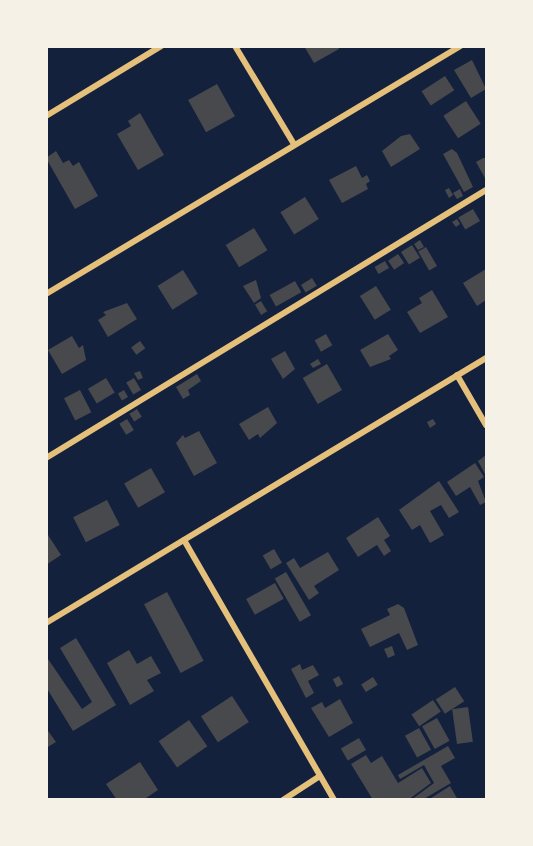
<!DOCTYPE html>
<html>
<head>
<meta charset="utf-8">
<style>
	body { margin:0 }
	#map { position:relative; width:533px; height:846px; overflow:hidden; background:#14213d; font-family:Roboto,sans-serif }
	div>[style] { position:absolute }
	[style*='--x'] { left:calc(var(--x)*1px); top:calc(var(--y)*1px); width:calc(var(--w)*1px); rotate:calc(var(--a)*1deg) }
	.building>* { inset:0; background:#48494c; transform-origin:0 0 }
	.minor>* { height:6px; margin:-3px; padding:0 3px; transform-origin:3px; border-radius:3px; background:#e5c07b }
	span { translate:-50% -50%; white-space:nowrap; text-align:center; line-height:1.15; -webkit-text-stroke:5px #f6f1e7; paint-order:stroke }
	.frame { position:absolute; inset:0; border:48px solid #f6f1e7; pointer-events:none }
</style>
</head>
<body>
<div id="map">
	<div class="building">
		<div style="clip-path:polygon(304px 46px,338px 46px,339px 49px,314px 63px)"></div>
		<div style="clip-path:polygon(472px 60px,486px 89px,471px 98px,454px 70px)"></div>
		<div style="left:445px;top:76px;width:17px;height:28px;rotate:57deg"></div>
		<div style="left:217px;top:84px;width:37px;height:33px;rotate:61deg"></div>
		<div style="left:466px;top:101px;width:27px;height:27px;rotate:57deg"></div>
		<div style="clip-path:polygon(140px 113px,164px 155px,138px 170px,117px 134px,131px 126px,128px 121px)"></div>
		<div style="clip-path:polygon(410px 134px,420px 149px,391px 167px,382px 151px,401px 136px)"></div>
		<div style="clip-path:polygon(452px 149px,457px 153px,473px 187px,464px 192px,443px 154px)"></div>
		<div style="clip-path:polygon(56px 151px,63px 163px,69px 160px,73px 166px,79px 162px,98px 196px,75px 209px,46px 158px)"></div>
		<div style="clip-path:polygon(483px 158px,486px 158px,485px 178px,476px 162px)"></div>
		<div style="clip-path:polygon(356px 166px,362px 178px,367px 175px,370px 181px,366px 184px,368px 189px,342px 203px,329px 180px)"></div>
		<div style="clip-path:polygon(449px 188px,453px 195px,449px 198px,445px 190px)"></div>
		<div style="clip-path:polygon(460px 189px,463px 196px,457px 199px,453px 193px)"></div>
		<div style="left:305px;top:197px;width:26px;height:29px;rotate:58deg"></div>
		<div style="left:473px;top:209px;width:14px;height:17px;rotate:60deg"></div>
		<div style="clip-path:polygon(457px 219px,460px 224px,456px 227px,452px 222px)"></div>
		<div style="left:254px;top:228px;width:26px;height:33px;rotate:59deg"></div>
		<div style="clip-path:polygon(420px 240px,424px 247px,418px 250px,414px 244px)"></div>
		<div style="left:412px;top:245px;width:15px;height:13px;rotate:58deg"></div>
		<div style="left:426px;top:247px;width:22px;height:9px;rotate:60deg"></div>
		<div style="left:398px;top:254px;width:11px;height:12px;rotate:56deg"></div>
		<div style="left:385px;top:261px;width:8px;height:12px;rotate:60deg"></div>
		<div style="clip-path:polygon(486px 269px,486px 300px,477px 306px,463px 283px)"></div>
		<div style="left:183px;top:270px;width:28px;height:30px;rotate:58deg"></div>
		<div style="left:312px;top:278px;width:9px;height:13px;rotate:58deg"></div>
		<div style="clip-path:polygon(256px 280px,261px 298px,254px 303px,243px 286px)"></div>
		<div style="left:295px;top:281px;width:13px;height:29px;rotate:61deg"></div>
		<div style="left:376px;top:286px;width:28px;height:19px;rotate:58deg"></div>
		<div style="clip-path:polygon(432px 290px,448px 317px,420px 333px,407px 312px,422px 303px,419px 298px)"></div>
		<div style="left:261px;top:301px;width:12px;height:7px;rotate:59deg"></div>
		<div style="clip-path:polygon(127px 303px,137px 319px,108px 337px,98px 320px,106px 315px,103px 312px)"></div>
		<div style="left:326px;top:334px;width:13px;height:13px;rotate:61deg"></div>
		<div style="clip-path:polygon(388px 334px,398px 350px,389px 356px,391px 359px,370px 367px,360px 350px)"></div>
		<div style="clip-path:polygon(72px 336px,79px 348px,83px 345px,86px 360px,62px 374px,48px 350px)"></div>
		<div style="left:140px;top:341px;width:9px;height:11px;rotate:54deg"></div>
		<div style="clip-path:polygon(285px 351px,295px 369px,283px 379px,271px 359px)"></div>
		<div style="clip-path:polygon(318px 359px,321px 364px,313px 368px,310px 364px)"></div>
		<div style="left:327px;top:364px;width:30px;height:28px;rotate:60deg"></div>
		<div style="clip-path:polygon(140px 371px,143px 378px,138px 380px,134px 373px)"></div>
		<div style="clip-path:polygon(197px 374px,201px 381px,188px 390px,190px 395px,183px 399px,176px 387px)"></div>
		<div style="left:106px;top:378px;width:17px;height:21px;rotate:59deg"></div>
		<div style="left:134px;top:378px;width:14px;height:9px;rotate:60deg"></div>
		<div style="left:80px;top:390px;width:25px;height:18px;rotate:63deg"></div>
		<div style="left:124px;top:390px;width:8px;height:7px;rotate:60deg"></div>
		<div style="clip-path:polygon(268px 407px,277px 423px,260px 438px,258px 434px,249px 440px,239px 424px)"></div>
		<div style="left:137px;top:409px;width:9px;height:9px;rotate:58deg"></div>
		<div style="left:127px;top:419px;width:13px;height:9px;rotate:58deg"></div>
		<div style="clip-path:polygon(433px 419px,436px 424px,430px 428px,427px 422px)"></div>
		<div style="clip-path:polygon(199px 431px,217px 463px,194px 476px,176px 443px,183px 435px,185px 438px)"></div>
		<div style="clip-path:polygon(486px 455px,486px 473px,485px 474px,478px 461px)"></div>
		<div style="clip-path:polygon(475px 463px,484px 477px,478px 481px,486px 502px,480px 505px,470px 487px,456px 496px,447px 482px)"></div>
		<div style="left:151px;top:468px;width:28px;height:31px;rotate:60deg"></div>
		<div style="clip-path:polygon(439px 481px,459px 512px,449px 518px,441px 505px,430px 511px,444px 535px,430px 543px,420px 525px,412px 530px,399px 510px)"></div>
		<div style="left:107px;top:500px;width:28px;height:38px;rotate:63deg"></div>
		<div style="clip-path:polygon(378px 517px,390px 536px,384px 540px,391px 551px,384px 556px,377px 545px,358px 557px,346px 538px)"></div>
		<div style="clip-path:polygon(46px 532px,61px 555px,46px 565px)"></div>
		<div style="left:274px;top:549px;width:16px;height:13px;rotate:60deg"></div>
		<div style="clip-path:polygon(328px 552px,339px 570px,314px 586px,319px 593px,309px 600px,286px 563px,294px 558px,300px 568px)"></div>
		<div style="left:286px;top:572px;width:50px;height:13px;rotate:60deg"></div>
		<div style="left:275px;top:583px;width:18px;height:33px;rotate:61deg"></div>
		<div style="left:167px;top:592px;width:78px;height:26px;rotate:62deg"></div>
		<div style="clip-path:polygon(398px 604px,404px 608px,418px 645px,407px 650px,399px 633px,370px 647px,361px 629px,390px 615px,387px 609px)"></div>
		<div style="clip-path:polygon(76px 638px,116px 705px,73px 731px,46px 687px,46px 656px,82px 709px,92px 702px,60px 648px)"></div>
		<div style="clip-path:polygon(392px 646px,395px 655px,388px 658px,384px 649px)"></div>
		<div style="clip-path:polygon(129px 650px,137px 664px,151px 656px,161px 673px,147px 680px,154px 691px,130px 705px,107px 663px)"></div>
		<div style="clip-path:polygon(300px 664px,302px 670px,313px 665px,319px 675px,308px 681px,314px 693px,306px 698px,291px 669px)"></div>
		<div style="left:339px;top:676px;width:9px;height:7px;rotate:63deg"></div>
		<div style="left:373px;top:677px;width:9px;height:14px;rotate:58deg"></div>
		<div style="left:455px;top:687px;width:17px;height:23px;rotate:57deg"></div>
		<div style="left:232px;top:696px;width:31px;height:37px;rotate:57deg"></div>
		<div style="clip-path:polygon(340px 699px,353px 723px,329px 737px,311px 708px,322px 702px,325px 708px)"></div>
		<div style="left:433px;top:700px;width:14px;height:26px;rotate:56deg"></div>
		<div style="left:468px;top:707px;width:35px;height:16px;rotate:82deg"></div>
		<div style="left:437px;top:718px;width:26px;height:17px;rotate:61deg"></div>
		<div style="left:189px;top:720px;width:32px;height:37px;rotate:55deg"></div>
		<div style="clip-path:polygon(46px 728px,56px 742px,46px 748px)"></div>
		<div style="left:419px;top:728px;width:25px;height:16px;rotate:61deg"></div>
		<div style="left:359px;top:738px;width:14px;height:21px;rotate:60deg"></div>
		<div style="clip-path:polygon(448px 746px,455px 758px,441px 766px,451px 783px,422px 800px,411px 800px,434px 783px,424px 765px,400px 779px,398px 775px)"></div>
		<div style="clip-path:polygon(366px 755px,371px 763px,382px 756px,398px 783px,422px 768px,431px 783px,408px 800px,373px 800px,351px 764px)"></div>
		<div style="clip-path:polygon(140px 762px,158px 790px,143px 800px,117px 800px,106px 784px)"></div>
		<div style="clip-path:polygon(450px 786px,458px 800px,428px 800px)"></div>
	</div>
	<div class="minor">
		<div style="--x:235;--y:46;--w:114;--a:59"></div>
		<div style="--x:46;--y:116;--w:135;--a:-31.3"></div>
		<div style="--x:46;--y:294;--w:483;--a:-30.9"></div>
		<div style="--x:457;--y:375;--w:58;--a:59.9"></div>
		<div style="--x:46;--y:458;--w:515;--a:-31.35"></div>
		<div style="--x:184;--y:540;--w:300;--a:60"></div>
		<div style="--x:46;--y:623;--w:514;--a:-31.06"></div>
		<div style="--x:283;--y:800;--w:44;--a:-33"></div>
	</div>
	<div class="frame"></div>
</div>
</body>
</html>
